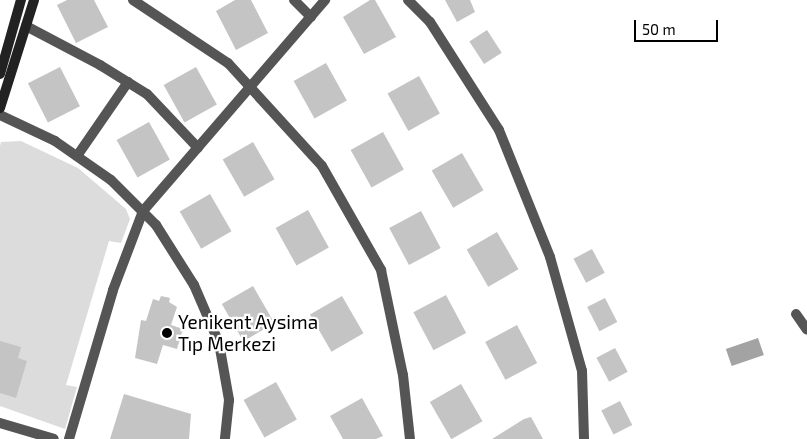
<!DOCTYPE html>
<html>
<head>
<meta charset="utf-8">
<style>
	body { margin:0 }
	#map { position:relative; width:807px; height:439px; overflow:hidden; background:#fff; font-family:"Exo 2",sans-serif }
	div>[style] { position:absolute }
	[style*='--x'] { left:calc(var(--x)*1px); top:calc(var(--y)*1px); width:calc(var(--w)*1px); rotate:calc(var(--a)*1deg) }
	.green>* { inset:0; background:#dcdcdc }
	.water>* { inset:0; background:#a3a3a3; transform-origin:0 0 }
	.building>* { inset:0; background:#c4c4c4; transform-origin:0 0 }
	.minor>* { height:10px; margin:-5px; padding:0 5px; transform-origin:5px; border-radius:5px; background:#555 }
	.secondary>* { height:10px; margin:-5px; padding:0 5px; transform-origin:5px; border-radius:5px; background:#222 }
	.dots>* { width:14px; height:14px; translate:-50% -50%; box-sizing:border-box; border:2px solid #fff; border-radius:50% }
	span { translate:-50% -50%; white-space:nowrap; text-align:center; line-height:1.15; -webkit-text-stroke:4.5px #fff; paint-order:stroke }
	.poi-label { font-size:19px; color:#000 }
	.left { translate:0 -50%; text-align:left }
	.scale { position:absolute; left:634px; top:20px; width:84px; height:22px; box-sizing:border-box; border:2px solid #000; border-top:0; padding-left:6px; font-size:15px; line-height:18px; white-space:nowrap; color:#000; -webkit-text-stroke:4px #fff; paint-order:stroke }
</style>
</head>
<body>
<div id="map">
	<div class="green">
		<div style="clip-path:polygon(21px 141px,78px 168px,126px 209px,130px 219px,121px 243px,109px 241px,66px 385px,77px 387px,65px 429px,0 406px,0 146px,1px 142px)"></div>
	</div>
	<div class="water">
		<div style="left:758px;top:338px;width:18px;height:34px;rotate:71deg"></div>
	</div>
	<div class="building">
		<div style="clip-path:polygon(67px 0,94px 0,108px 27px,76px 43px,57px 5px)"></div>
		<div style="clip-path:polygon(235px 0,251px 0,268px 33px,236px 50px,216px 11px)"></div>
		<div style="clip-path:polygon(370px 0,375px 0,396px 37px,364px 54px,343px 17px)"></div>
		<div style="clip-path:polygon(445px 0,470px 0,475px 12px,457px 22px)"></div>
		<div style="left:487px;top:30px;width:27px;height:21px;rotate:57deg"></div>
		<div style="left:326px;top:63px;width:43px;height:37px;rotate:61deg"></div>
		<div style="left:60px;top:67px;width:44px;height:36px;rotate:63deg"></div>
		<div style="left:196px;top:67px;width:43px;height:37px;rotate:61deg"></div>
		<div style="left:419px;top:76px;width:43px;height:36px;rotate:61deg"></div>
		<div style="left:149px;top:122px;width:43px;height:37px;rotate:61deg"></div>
		<div style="left:383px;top:132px;width:43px;height:37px;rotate:61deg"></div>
		<div style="left:253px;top:142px;width:43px;height:35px;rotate:60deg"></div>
		<div style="left:462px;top:153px;width:43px;height:35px;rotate:60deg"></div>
		<div style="left:210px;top:194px;width:43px;height:35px;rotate:60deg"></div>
		<div style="left:308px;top:210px;width:43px;height:37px;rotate:61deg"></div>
		<div style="left:421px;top:211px;width:42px;height:36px;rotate:62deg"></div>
		<div style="left:497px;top:232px;width:43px;height:35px;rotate:60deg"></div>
		<div style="left:592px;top:249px;width:27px;height:21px;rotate:62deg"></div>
		<div style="left:253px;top:286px;width:43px;height:36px;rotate:60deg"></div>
		<div style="left:446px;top:295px;width:43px;height:37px;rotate:62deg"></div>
		<div style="clip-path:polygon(161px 296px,170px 298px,169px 302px,177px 307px,171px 325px,183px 329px,177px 349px,163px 345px,157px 364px,135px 358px,141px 320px,146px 321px,153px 299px,159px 301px)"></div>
		<div style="left:342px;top:296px;width:43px;height:37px;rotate:60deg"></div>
		<div style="left:605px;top:298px;width:27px;height:20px;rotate:63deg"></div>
		<div style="left:517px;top:325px;width:43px;height:36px;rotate:62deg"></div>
		<div style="clip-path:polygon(0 341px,21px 347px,18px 358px,27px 361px,16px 398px,0 393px)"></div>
		<div style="left:615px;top:348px;width:27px;height:21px;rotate:62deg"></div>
		<div style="left:276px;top:382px;width:43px;height:37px;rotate:61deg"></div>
		<div style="left:461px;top:384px;width:43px;height:36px;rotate:60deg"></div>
		<div style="clip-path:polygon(124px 394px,191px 414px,189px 439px,110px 439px)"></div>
		<div style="clip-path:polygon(362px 398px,383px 436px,376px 439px,343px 439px,330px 416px)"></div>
		<div style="left:620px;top:401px;width:27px;height:21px;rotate:63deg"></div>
		<div style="clip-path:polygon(531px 417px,543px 439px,492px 439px,524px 419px)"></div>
	</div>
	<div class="minor">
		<div style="--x:133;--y:0;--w:114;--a:33.6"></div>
		<div style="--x:228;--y:63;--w:139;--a:47.6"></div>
		<div style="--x:322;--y:166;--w:120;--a:60.4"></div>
		<div style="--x:381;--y:270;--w:107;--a:78.2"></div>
		<div style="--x:403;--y:375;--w:64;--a:83.8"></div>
		<div style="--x:294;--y:0;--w:24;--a:45"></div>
		<div style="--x:408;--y:0;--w:31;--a:45"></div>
		<div style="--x:430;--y:22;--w:128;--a:57.4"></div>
		<div style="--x:499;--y:130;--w:137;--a:68.1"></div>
		<div style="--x:550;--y:257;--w:118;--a:74.3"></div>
		<div style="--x:582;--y:371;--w:68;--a:88.3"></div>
		<div style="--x:26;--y:26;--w:84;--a:27.8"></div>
		<div style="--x:100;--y:65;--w:55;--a:31.7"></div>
		<div style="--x:147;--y:94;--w:74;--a:46.6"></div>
		<div style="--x:0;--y:115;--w:61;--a:25.3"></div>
		<div style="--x:55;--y:141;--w:68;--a:34.9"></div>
		<div style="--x:111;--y:180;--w:64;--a:45"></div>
		<div style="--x:156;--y:225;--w:71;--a:57.7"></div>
		<div style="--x:194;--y:285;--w:63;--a:66.7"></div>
		<div style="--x:219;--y:343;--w:58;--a:80"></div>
		<div style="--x:229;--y:400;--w:39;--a:96"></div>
		<div style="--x:77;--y:156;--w:90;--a:-55.4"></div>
		<div style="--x:796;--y:314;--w:19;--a:55"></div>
		<div style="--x:0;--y:423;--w:56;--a:16.5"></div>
		<div style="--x:69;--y:439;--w:155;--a:-73.5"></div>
		<div style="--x:113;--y:290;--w:85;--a:-69.2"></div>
		<div style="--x:143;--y:211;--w:279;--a:-49.2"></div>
	</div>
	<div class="secondary">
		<div style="--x:0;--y:74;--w:77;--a:-74.2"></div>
		<div style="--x:0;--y:108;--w:113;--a:-72.5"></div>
	</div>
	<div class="dots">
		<div style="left:167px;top:333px;background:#000"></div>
	</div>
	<div class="poi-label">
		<span class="left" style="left:178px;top:333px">Yenikent Aysima<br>Tıp Merkezi</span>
	</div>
	<div class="scale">50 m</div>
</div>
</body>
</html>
